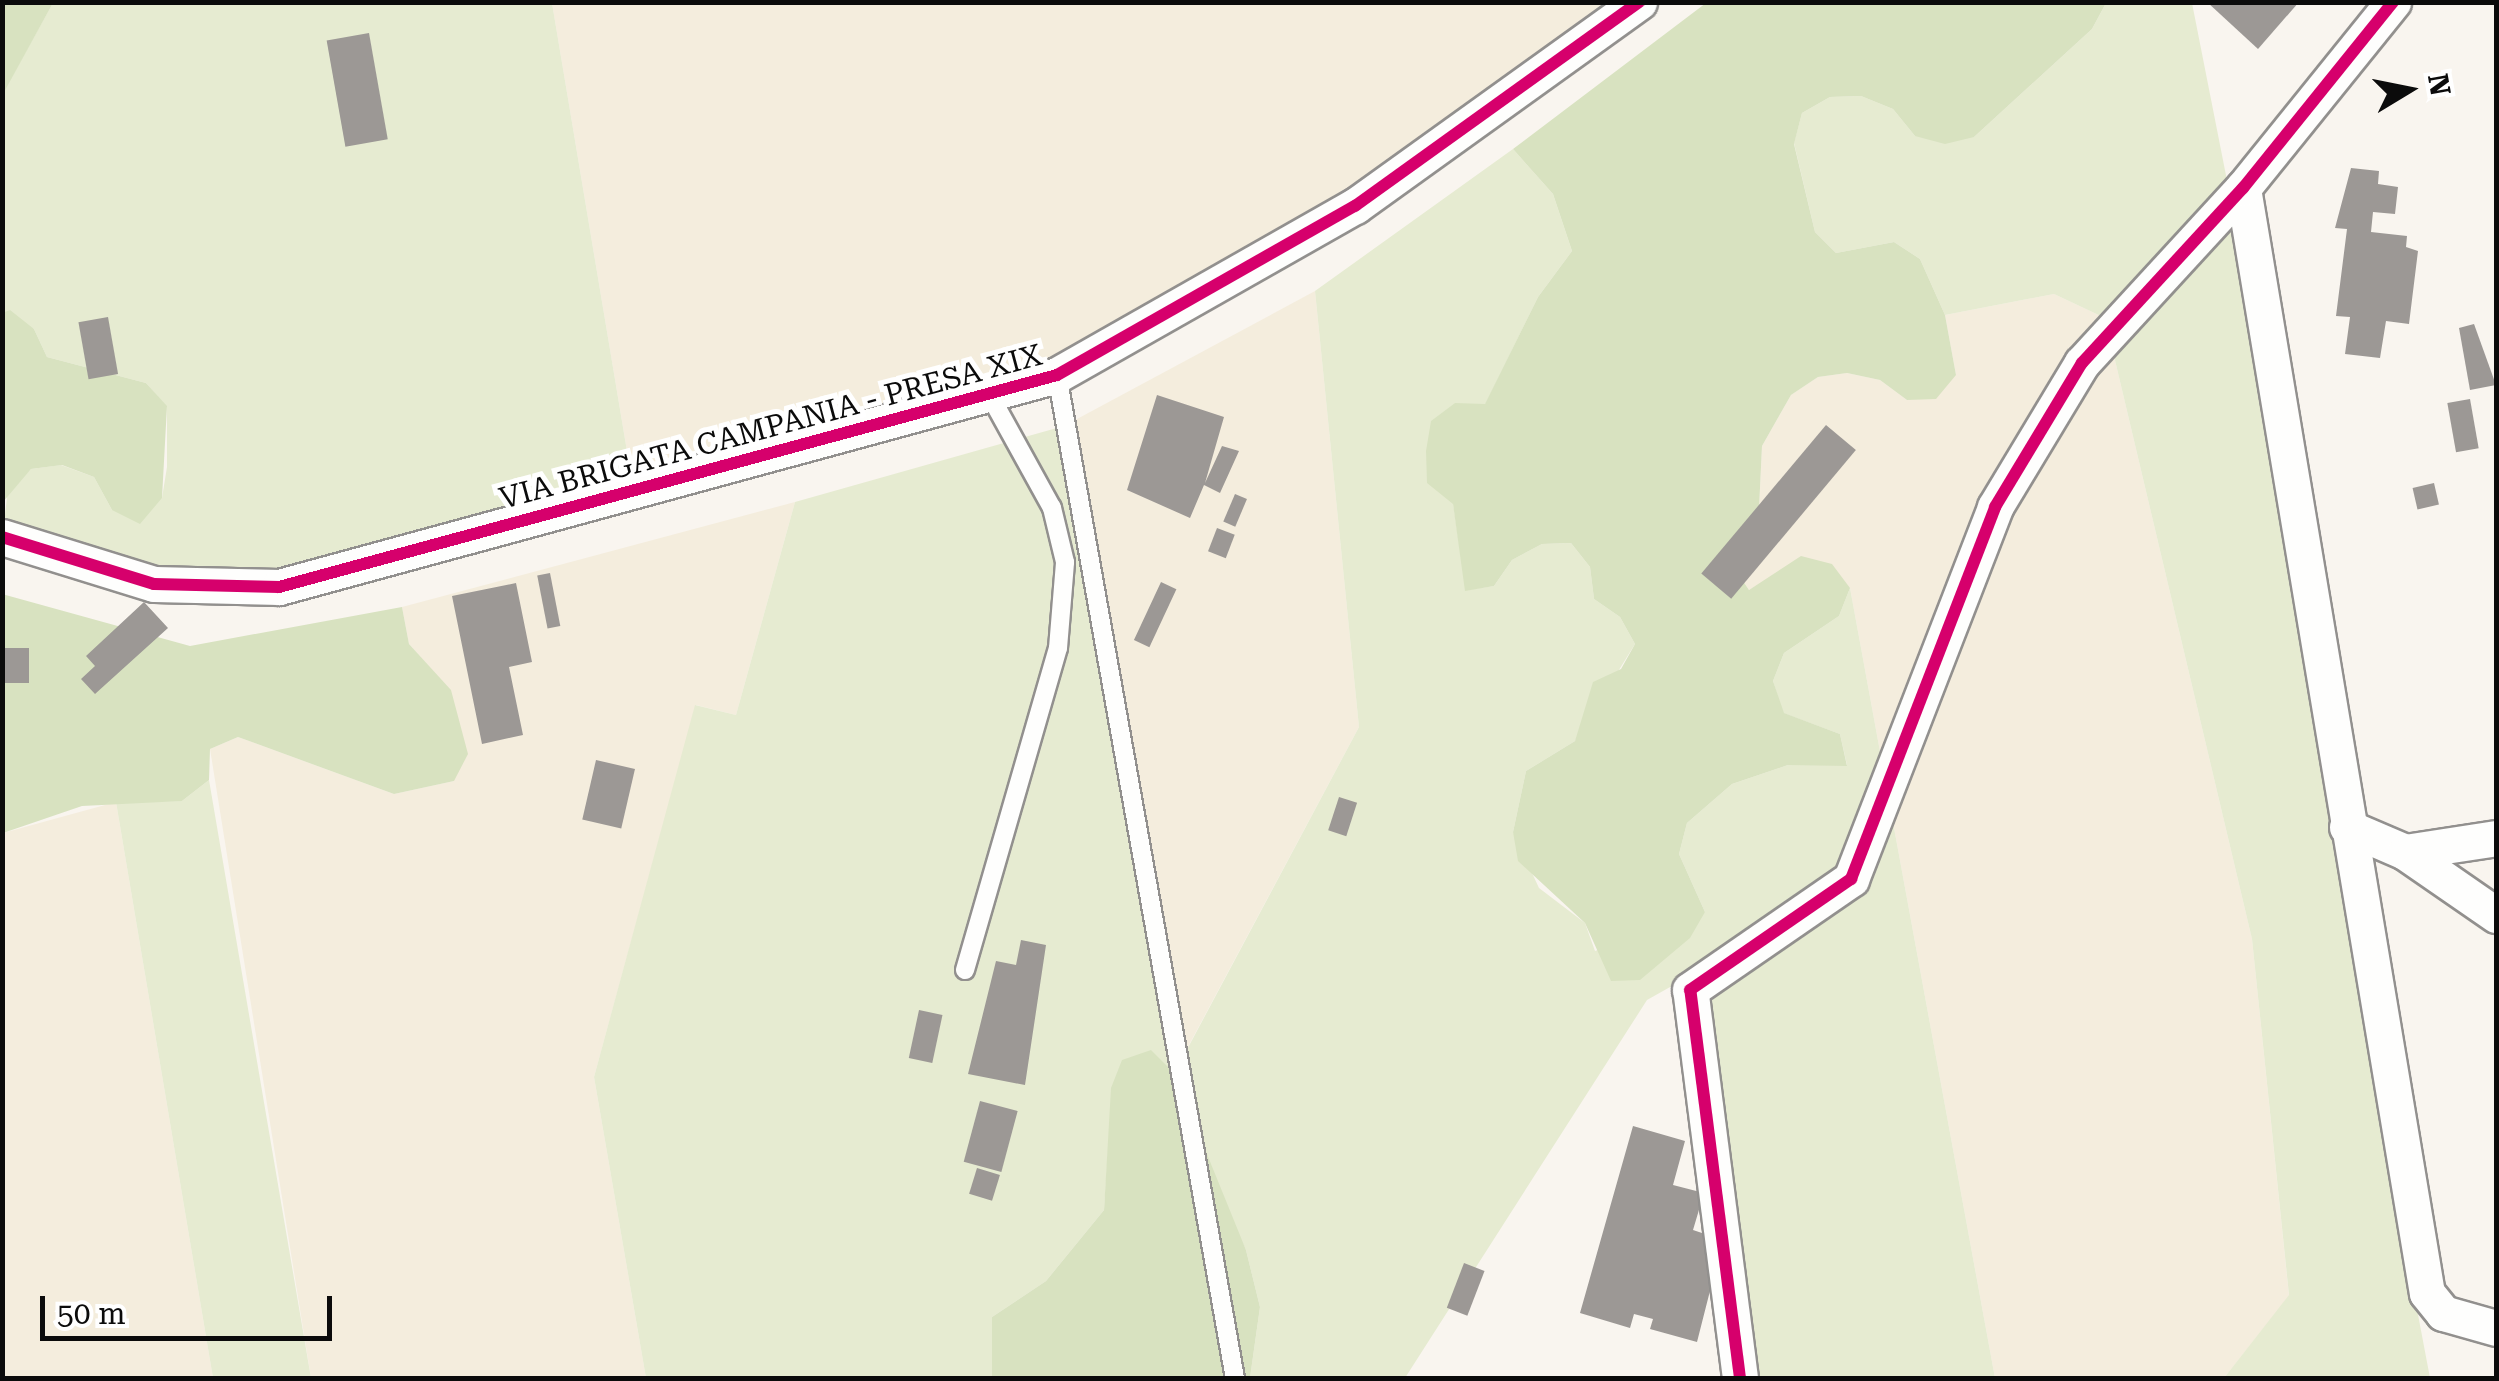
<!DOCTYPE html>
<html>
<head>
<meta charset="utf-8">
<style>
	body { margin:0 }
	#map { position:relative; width:2499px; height:1381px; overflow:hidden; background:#f9f5ef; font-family:"Roboto Serif",serif }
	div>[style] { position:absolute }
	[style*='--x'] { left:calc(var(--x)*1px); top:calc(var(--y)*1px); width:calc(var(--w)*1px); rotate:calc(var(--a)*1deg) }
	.farmland>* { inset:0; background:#f4eddd }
	.green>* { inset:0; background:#e6ebd1 }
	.forest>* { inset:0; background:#d8e2c0 }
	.building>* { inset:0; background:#9c9895; transform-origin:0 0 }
	.roads { filter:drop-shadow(2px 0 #92908e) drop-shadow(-2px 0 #92908e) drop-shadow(0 2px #92908e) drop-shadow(0 -2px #92908e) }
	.service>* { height:18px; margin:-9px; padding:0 9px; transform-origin:9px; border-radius:9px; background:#fefefd }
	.minor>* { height:35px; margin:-17.5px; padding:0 17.5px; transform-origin:17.5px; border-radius:17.5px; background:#fefefd }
	.cycleway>* { height:12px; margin:-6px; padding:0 6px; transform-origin:6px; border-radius:6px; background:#d6006c }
	span { translate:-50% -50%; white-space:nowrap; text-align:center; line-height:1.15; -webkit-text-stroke:10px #fff; paint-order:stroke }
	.street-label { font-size:30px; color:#0b0b0b }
	.frame { position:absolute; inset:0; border:5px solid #0b0b0b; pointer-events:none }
	.north { position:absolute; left:2359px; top:40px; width:100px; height:100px; -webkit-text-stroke:8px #fff; paint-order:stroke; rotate:80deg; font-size:28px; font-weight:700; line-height:40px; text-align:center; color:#0b0b0b }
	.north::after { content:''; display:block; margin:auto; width:35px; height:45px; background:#0b0b0b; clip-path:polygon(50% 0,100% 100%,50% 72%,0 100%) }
	.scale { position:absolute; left:40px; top:1296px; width:292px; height:45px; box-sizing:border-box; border:5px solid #0b0b0b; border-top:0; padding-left:12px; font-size:30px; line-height:35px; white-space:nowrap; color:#0b0b0b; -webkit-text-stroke:8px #fff; paint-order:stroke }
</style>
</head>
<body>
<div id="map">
	<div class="farmland">
		<div style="clip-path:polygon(552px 3px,1611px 3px,1372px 181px,1079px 358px,633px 487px)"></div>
		<div style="clip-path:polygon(1315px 291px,1359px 727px,1174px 1073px,1064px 426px)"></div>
		<div style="clip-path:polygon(2054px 294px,2105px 318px,2252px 939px,2289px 1296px,2224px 1378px,1995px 1378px,1850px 588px,1777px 574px,1749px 590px,1731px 563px,1759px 509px,1762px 446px,1791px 395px,1818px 377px,1847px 373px,1880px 380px,1907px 400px,1956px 375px,1945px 315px)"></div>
		<div style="clip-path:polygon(795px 502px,736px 715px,696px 705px,594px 1077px,646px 1378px,311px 1378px,210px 749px,238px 737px,394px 794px,454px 781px,450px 690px,409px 644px,402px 607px)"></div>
		<div style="clip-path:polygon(116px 802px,213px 1378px,3px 1378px,3px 833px)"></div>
	</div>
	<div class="green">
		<div style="clip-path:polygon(53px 3px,552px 3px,633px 487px,330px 565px,190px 587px,3px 531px,8px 489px,31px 469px,61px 465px,94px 477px,112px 510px,162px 498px,167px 467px,167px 407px,146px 383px,47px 357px,34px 329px,3px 313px,2px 94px)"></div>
		<div style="clip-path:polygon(2106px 3px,2192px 3px,2438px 1250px,2406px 1251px,2430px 1378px,2224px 1378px,2289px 1295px,2252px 939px,2105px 318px,2054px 294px,1945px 315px,1920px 259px,1894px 242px,1836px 253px,1815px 232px,1794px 143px,1802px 113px,1830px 97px,1861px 96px,1893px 109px,1915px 136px,1974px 137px,2092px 29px)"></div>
		<div style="clip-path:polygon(1513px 149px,1553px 194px,1572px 251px,1538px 297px,1485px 405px,1453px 503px,1466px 590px,1494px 586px,1512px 560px,1542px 544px,1571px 543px,1590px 567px,1594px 599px,1620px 617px,1635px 644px,1575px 741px,1526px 771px,1513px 832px,1539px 888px,1585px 923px,1595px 951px,1705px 912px,1679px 854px,1687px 823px,1732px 784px,1788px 765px,1847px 765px,1840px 734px,1783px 713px,1773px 681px,1784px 653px,1839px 616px,1850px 588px,1995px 1378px,1730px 1378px,1679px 982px,1647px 1000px,1405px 1378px,1250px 1378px,1260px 1307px,1246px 1250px,1204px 1161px,1110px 1121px,1104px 1210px,1046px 1281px,992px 1317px,992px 1378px,646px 1378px,594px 1077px,695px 705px,736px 715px,795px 502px,1064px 426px,1175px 1072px,1359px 727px,1315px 291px)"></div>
		<div style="clip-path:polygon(209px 780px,311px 1378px,213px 1378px,116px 802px,182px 801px)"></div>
	</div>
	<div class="forest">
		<div style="clip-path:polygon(3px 2px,53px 3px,3px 94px,2px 3px)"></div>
		<div style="clip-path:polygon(1706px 3px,2106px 3px,2092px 29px,1974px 137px,1945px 144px,1915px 136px,1893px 109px,1861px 96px,1830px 97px,1802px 113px,1794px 144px,1815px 232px,1836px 253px,1894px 242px,1920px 259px,1945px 315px,1956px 375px,1936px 399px,1907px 400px,1880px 380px,1847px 373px,1818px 377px,1791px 395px,1762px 446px,1759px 509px,1731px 563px,1749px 590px,1801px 556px,1832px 564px,1850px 588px,1839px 616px,1784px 653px,1773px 681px,1784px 713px,1840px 734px,1847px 766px,1788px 765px,1732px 784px,1687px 823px,1679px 854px,1705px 912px,1690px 938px,1640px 980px,1611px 981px,1585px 923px,1518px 861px,1513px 832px,1526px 771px,1575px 741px,1593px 682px,1621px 669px,1635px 644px,1620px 617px,1594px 599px,1590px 567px,1571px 543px,1542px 544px,1512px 560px,1494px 586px,1465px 591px,1453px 504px,1427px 483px,1426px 451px,1431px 421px,1455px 403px,1485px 404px,1538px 297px,1572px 251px,1553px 194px,1513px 149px)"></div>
		<div style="clip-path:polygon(10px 310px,34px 329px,47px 357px,146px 383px,167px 406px,162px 498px,140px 524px,112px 510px,94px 477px,62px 465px,31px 469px,3px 502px,2px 313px)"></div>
		<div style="clip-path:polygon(2px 594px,190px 646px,402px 607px,409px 644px,451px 690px,468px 754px,454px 781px,394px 794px,238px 737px,210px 749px,209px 780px,182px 801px,82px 806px,3px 833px)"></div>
		<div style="clip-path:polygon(1151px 1050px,1174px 1073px,1246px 1250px,1260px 1307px,1250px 1378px,992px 1378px,992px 1317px,1046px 1281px,1104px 1210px,1111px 1088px,1122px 1060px)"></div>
	</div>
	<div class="building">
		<div style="clip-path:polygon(2207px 2px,2299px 2px,2258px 49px)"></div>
		<div style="left:369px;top:33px;width:108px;height:43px;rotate:80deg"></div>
		<div style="clip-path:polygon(2351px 168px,2379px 171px,2378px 184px,2398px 187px,2395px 214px,2373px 212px,2371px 232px,2407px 236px,2406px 247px,2418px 251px,2409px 324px,2386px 321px,2380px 358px,2345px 354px,2350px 317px,2336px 316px,2347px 229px,2335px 228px)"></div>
		<div style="left:108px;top:317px;width:58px;height:30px;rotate:80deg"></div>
		<div style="clip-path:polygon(2474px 324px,2496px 385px,2470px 390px,2459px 328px)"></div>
		<div style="clip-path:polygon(1157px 395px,1224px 417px,1205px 483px,1222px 446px,1239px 451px,1220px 493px,1204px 485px,1190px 518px,1127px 490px)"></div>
		<div style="left:2470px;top:399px;width:50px;height:23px;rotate:80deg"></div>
		<div style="left:1826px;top:425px;width:39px;height:194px;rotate:40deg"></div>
		<div style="left:2434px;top:483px;width:22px;height:22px;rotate:77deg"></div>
		<div style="left:1235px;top:494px;width:13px;height:30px;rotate:23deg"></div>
		<div style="left:1217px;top:528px;width:19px;height:25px;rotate:21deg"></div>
		<div style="left:550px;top:573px;width:54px;height:13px;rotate:79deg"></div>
		<div style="left:1161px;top:582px;width:17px;height:64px;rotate:25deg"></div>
		<div style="clip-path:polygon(516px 583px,532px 662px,509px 667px,523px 735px,482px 744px,452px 596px)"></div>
		<div style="clip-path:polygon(144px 602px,168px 628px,95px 694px,81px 679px,95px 666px,86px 656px)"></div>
		<div style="left:2px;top:648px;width:27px;height:35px"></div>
		<div style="left:596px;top:760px;width:40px;height:61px;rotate:13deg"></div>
		<div style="left:1339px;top:797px;width:19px;height:35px;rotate:18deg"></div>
		<div style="clip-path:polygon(1021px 940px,1046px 945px,1025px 1085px,968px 1074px,996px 961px,1016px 965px)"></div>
		<div style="left:919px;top:1010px;width:24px;height:49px;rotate:12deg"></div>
		<div style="left:980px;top:1101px;width:39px;height:63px;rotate:15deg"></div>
		<div style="clip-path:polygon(1633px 1126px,1685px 1141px,1673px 1185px,1704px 1193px,1693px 1230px,1711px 1236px,1712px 1283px,1697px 1342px,1650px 1329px,1653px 1319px,1634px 1314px,1630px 1328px,1580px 1313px)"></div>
		<div style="left:977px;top:1168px;width:24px;height:27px;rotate:17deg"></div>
		<div style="left:1464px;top:1263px;width:22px;height:48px;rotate:21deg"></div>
	</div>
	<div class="roads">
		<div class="service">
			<div style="--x:1057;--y:375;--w:1019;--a:79.94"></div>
			<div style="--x:965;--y:970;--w:335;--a:-73.9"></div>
			<div style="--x:1058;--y:648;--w:86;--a:-85.3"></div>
			<div style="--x:1065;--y:562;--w:56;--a:-103.5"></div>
			<div style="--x:1052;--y:508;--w:130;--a:-118.9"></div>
		</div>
		<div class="minor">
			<div style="--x:2243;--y:188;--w:1120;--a:80.55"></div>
			<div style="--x:2427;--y:1293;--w:26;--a:51"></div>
			<div style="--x:2443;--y:1313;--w:55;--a:15.8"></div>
			<div style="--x:2;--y:537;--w:159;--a:17.2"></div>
			<div style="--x:154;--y:584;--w:125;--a:1.4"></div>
			<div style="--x:279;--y:587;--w:806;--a:-15.24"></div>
			<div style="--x:1057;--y:375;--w:343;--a:-29.6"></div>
			<div style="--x:1355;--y:206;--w:350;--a:-35.7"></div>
			<div style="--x:2347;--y:827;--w:63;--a:23.3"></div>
			<div style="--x:2405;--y:852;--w:92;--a:-8.7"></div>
			<div style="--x:2405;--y:852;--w:111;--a:34.7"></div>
			<div style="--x:1740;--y:1378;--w:391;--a:-97.3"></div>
			<div style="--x:1690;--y:990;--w:196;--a:-34.6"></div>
			<div style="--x:1851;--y:879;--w:399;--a:-68.8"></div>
			<div style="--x:1995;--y:507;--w:168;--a:-58.9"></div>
			<div style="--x:2082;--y:363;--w:238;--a:-47.4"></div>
			<div style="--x:2243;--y:188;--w:239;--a:-51.1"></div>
		</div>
	</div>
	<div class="cycleway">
		<div style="--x:2;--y:537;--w:159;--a:17.2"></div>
		<div style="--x:154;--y:584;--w:125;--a:1.4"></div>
		<div style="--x:279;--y:587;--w:806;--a:-15.24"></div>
		<div style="--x:1057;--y:375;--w:343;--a:-29.6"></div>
		<div style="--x:1355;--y:206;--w:350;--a:-35.7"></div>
		<div style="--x:1740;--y:1378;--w:391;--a:-97.3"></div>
		<div style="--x:1690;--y:990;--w:196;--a:-34.6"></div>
		<div style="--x:1851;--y:879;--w:399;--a:-68.8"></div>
		<div style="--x:1995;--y:507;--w:168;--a:-58.9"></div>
		<div style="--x:2082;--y:363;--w:238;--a:-47.4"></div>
		<div style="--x:2243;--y:188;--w:239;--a:-51.1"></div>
	</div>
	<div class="street-label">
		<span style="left:771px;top:427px;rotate:-15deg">VIA BRIGATA CAMPANIA - PRESA XIX</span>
	</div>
	<div class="frame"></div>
	<div class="north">N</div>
	<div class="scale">50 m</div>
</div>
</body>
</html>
